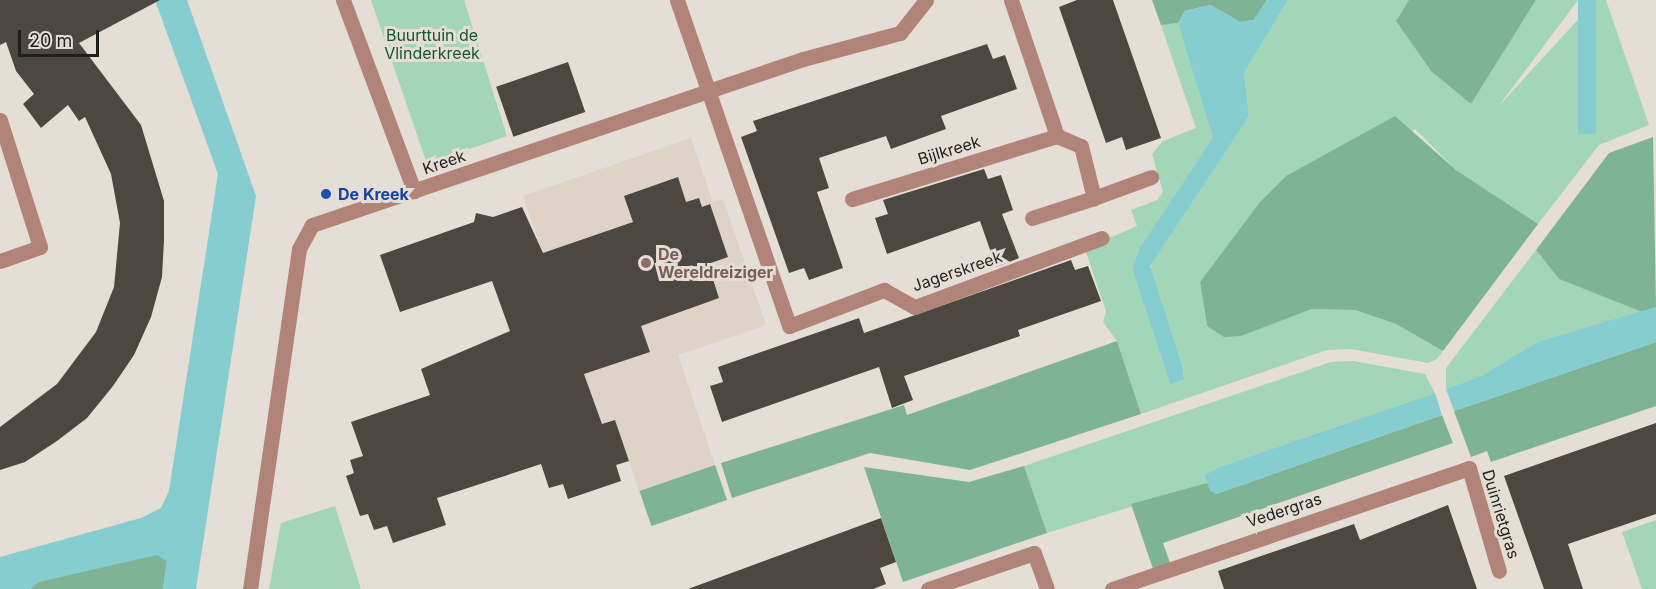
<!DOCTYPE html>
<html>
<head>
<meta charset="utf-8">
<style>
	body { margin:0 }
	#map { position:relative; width:1656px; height:589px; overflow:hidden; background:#e4ded7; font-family:Inter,sans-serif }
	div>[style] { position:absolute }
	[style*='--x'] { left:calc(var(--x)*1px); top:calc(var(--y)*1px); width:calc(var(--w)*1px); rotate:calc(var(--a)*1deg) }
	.built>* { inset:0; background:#ded3c6 }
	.green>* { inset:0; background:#a3d6b9 }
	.forest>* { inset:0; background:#7eb395; transform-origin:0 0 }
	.water>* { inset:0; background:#85cdcf; transform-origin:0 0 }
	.building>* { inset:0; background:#4c4841; transform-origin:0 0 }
	.pedestrian>* { height:15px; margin:-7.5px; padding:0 7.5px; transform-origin:7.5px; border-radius:7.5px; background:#b18479 }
	.minor>* { height:15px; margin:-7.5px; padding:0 7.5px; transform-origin:7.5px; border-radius:7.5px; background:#b18479 }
	.tertiary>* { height:15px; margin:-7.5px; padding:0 7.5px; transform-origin:7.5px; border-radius:7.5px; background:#b18479 }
	.dots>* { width:16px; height:16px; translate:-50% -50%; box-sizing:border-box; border:3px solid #e4ded7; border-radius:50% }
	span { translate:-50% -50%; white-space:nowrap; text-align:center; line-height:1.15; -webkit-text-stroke:6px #e4ded7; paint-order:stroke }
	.park-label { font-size:16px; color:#145538 }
	.street-label { font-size:16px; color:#201e1b }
	.transit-label { font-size:16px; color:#164399; font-weight:700 }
	.left { translate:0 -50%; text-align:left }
	.education-label { font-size:16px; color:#785e54; font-weight:700 }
	.scale { position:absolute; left:18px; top:30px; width:81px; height:27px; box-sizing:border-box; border:3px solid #201e1b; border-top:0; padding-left:8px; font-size:18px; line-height:21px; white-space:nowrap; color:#201e1b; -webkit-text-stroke:4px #e4ded7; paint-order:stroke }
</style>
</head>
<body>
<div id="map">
	<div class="built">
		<div style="clip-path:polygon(691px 138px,713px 202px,723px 199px,766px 325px,678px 355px,715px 465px,639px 491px,615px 420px,602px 424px,523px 196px)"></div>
	</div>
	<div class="green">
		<div style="clip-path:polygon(371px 0,464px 0,507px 136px,427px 164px)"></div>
		<div style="clip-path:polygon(1288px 0,1409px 0,1396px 21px,1431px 71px,1471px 104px,1536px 0,1578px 0,1498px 107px,1596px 0,1606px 0,1649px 125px,1599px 145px,1538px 224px,1456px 170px,1415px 129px,1227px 250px,1200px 282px,1207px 326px,1241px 336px,1312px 309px,1355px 310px,1396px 324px,1443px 351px,1437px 359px,1428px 363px,1351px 349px,1327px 350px,1141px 414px,1117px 341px,1103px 322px,1106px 311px,1085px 249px,1137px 226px,1131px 210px,1157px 200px,1163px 192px,1152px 154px,1163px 141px,1196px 128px,1161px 25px,1178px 23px,1213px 126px,1213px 137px,1140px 247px,1132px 269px,1170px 384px,1184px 380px,1183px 369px,1150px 276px,1152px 259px,1249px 116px,1244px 73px)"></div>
		<div style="clip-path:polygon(1536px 250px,1559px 279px,1642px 312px,1537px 342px,1481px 376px,1446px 389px,1446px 368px)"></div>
		<div style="clip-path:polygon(1353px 361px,1425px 374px,1435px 393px,1222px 466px,1204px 475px,1207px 483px,1047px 533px,1024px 466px,1331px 362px)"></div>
		<div style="clip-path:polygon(335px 506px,361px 589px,269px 589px,281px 523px)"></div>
		<div style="clip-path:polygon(1656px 520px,1656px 589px,1642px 589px,1622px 532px)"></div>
	</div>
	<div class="forest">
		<div style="clip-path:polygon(1152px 0,1267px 0,1254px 20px,1240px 22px,1210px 5px,1185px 11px,1178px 23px,1161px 25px)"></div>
		<div style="clip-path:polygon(1409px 0,1536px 0,1471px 104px,1431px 71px,1396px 21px)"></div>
		<div style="clip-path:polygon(1395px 116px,1456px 170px,1538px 224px,1443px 351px,1396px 324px,1355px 310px,1312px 309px,1241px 336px,1224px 337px,1207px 326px,1200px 282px,1260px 202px,1286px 176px)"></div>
		<div style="clip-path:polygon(1653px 137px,1656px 307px,1642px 312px,1559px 279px,1536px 250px,1609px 153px)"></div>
		<div style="clip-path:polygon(1117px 341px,1141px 414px,970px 470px,870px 453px,732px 498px,721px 463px,904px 405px,907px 415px)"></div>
		<div style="clip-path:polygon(1656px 342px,1656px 406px,1491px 462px,1487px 451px,1471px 457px,1454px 411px)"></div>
		<div style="clip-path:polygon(1442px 415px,1453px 443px,1163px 543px,1170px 563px,1153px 569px,1131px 504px,1207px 483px,1216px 494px)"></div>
		<div style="left:715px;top:465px;width:37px;height:80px;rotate:71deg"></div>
		<div style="clip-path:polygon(1024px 466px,1047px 533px,903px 582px,864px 467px,969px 482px)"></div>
		<div style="clip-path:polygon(157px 554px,167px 561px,163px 589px,30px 589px,38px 582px)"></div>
	</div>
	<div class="water">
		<div style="clip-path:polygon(155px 0,187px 0,256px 196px,196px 589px,163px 589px,167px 561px,157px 555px,38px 582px,30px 589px,0 589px,0 557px,141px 518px,161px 508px,169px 491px,218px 174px)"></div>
		<div style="clip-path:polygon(1267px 0,1288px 0,1244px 73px,1249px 116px,1150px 266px,1183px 369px,1184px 380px,1170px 384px,1132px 269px,1140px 247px,1213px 137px,1178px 23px,1185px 11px,1210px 5px,1240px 22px,1253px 20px)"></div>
		<div style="left:1578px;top:0;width:18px;height:134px"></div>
		<div style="clip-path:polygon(1656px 307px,1656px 342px,1454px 411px,1446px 389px,1481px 376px,1537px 342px)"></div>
		<div style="clip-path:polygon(1435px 393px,1442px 415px,1216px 494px,1210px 491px,1204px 475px,1222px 466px)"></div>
	</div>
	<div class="building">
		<div style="clip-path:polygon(0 0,160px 0,79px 43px,141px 125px,164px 201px,164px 240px,162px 277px,151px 317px,134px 355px,113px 386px,87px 418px,57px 441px,25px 462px,0 470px,0 427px,57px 384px,96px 332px,114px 287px,120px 223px,111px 174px,85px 117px,79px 121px,68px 105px,41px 128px,23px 104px,34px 94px,16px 71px,6px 42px,0 45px)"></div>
		<div style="clip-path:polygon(1077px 0,1113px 0,1161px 138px,1126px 150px,1122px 137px,1106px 143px,1059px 7px)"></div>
		<div style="clip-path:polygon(987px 44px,993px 59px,1005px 55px,1017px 89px,941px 116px,946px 129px,891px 149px,886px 136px,819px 158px,829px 188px,817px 192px,843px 268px,809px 280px,804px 268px,789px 273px,741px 137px,757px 131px,753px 121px)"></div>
		<div style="left:568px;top:62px;width:53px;height:76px;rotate:71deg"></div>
		<div style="clip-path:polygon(984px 169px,988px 179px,1001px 175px,1013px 210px,1002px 214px,1019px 258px,996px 267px,980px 221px,887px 254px,875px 218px,888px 214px,883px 200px)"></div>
		<div style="clip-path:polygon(678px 177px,686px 202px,699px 198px,702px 207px,710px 204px,728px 257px,708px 264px,719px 298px,641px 326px,650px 352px,584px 374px,602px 424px,615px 420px,629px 461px,616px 465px,621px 481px,568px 499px,563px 484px,549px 488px,541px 464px,437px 498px,446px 525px,393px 543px,387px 526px,374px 530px,368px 514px,360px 516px,346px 476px,354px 473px,350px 460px,363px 456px,351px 422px,430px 395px,421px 369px,510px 331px,492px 281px,400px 312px,380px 255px,474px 222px,476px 213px,493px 217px,522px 207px,543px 253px,633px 222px,624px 196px)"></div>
		<div style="clip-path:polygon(1071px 260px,1075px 270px,1088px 266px,1101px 301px,1018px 330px,1020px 336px,904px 376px,913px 400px,892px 408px,879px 367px,722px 422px,710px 386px,723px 382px,718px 367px,859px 318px,864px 333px)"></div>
		<div style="clip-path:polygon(1656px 423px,1656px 514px,1568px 544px,1583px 589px,1544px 589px,1504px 476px)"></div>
		<div style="clip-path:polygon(1448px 505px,1477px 589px,1224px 589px,1218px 571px,1354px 524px,1360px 540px)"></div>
		<div style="clip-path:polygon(881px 518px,896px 562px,880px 568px,886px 584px,873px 589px,688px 589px)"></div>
	</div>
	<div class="pedestrian">
		<div style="--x:852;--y:199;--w:214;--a:-17.1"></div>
		<div style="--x:884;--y:290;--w:35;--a:29"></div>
		<div style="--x:915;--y:307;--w:199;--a:-20.3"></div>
	</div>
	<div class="minor">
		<div style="--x:343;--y:0;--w:204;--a:69.6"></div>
		<div style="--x:677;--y:0;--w:345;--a:71"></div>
		<div style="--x:789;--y:326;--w:102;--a:-20.8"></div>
		<div style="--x:1011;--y:0;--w:144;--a:71.3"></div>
		<div style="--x:1057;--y:136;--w:26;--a:23"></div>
		<div style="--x:1081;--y:146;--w:54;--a:76"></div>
		<div style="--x:1094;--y:198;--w:65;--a:162.1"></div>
		<div style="--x:0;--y:120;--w:133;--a:72.5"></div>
		<div style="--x:40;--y:247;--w:42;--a:160.7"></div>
		<div style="--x:1094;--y:198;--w:61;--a:-20.2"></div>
		<div style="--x:928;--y:589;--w:112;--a:-18.8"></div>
		<div style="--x:1034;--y:553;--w:38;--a:70"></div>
		<div style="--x:1112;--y:589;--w:377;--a:-18.7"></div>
		<div style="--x:1469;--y:468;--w:107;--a:73.8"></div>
	</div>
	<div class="tertiary">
		<div style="--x:250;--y:589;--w:344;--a:-81.8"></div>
		<div style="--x:299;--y:249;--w:27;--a:-62"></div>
		<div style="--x:312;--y:225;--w:518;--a:-18.68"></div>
		<div style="--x:803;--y:59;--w:100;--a:-15"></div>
		<div style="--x:900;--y:33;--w:42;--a:-51.8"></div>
	</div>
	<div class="dots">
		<div style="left:326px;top:194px;background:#1a4fb4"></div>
		<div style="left:646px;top:263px;background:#8d6e63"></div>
	</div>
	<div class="park-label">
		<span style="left:432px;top:44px">Buurttuin de<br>Vlinderkreek</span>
	</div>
	<div class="street-label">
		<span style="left:949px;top:150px;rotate:-17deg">Bijlkreek</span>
		<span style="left:444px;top:162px;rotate:-19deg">Kreek</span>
		<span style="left:957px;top:271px;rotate:-19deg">Jagerskreek</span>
		<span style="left:1284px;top:510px;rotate:-18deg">Vedergras</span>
		<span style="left:1501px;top:514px;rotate:73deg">Duinrietgras</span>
	</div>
	<div class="transit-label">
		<span class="left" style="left:338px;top:194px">De Kreek</span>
	</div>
	<div class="education-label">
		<span class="left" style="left:658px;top:263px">De<br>Wereldreiziger</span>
	</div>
	<div class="scale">20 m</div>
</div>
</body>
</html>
